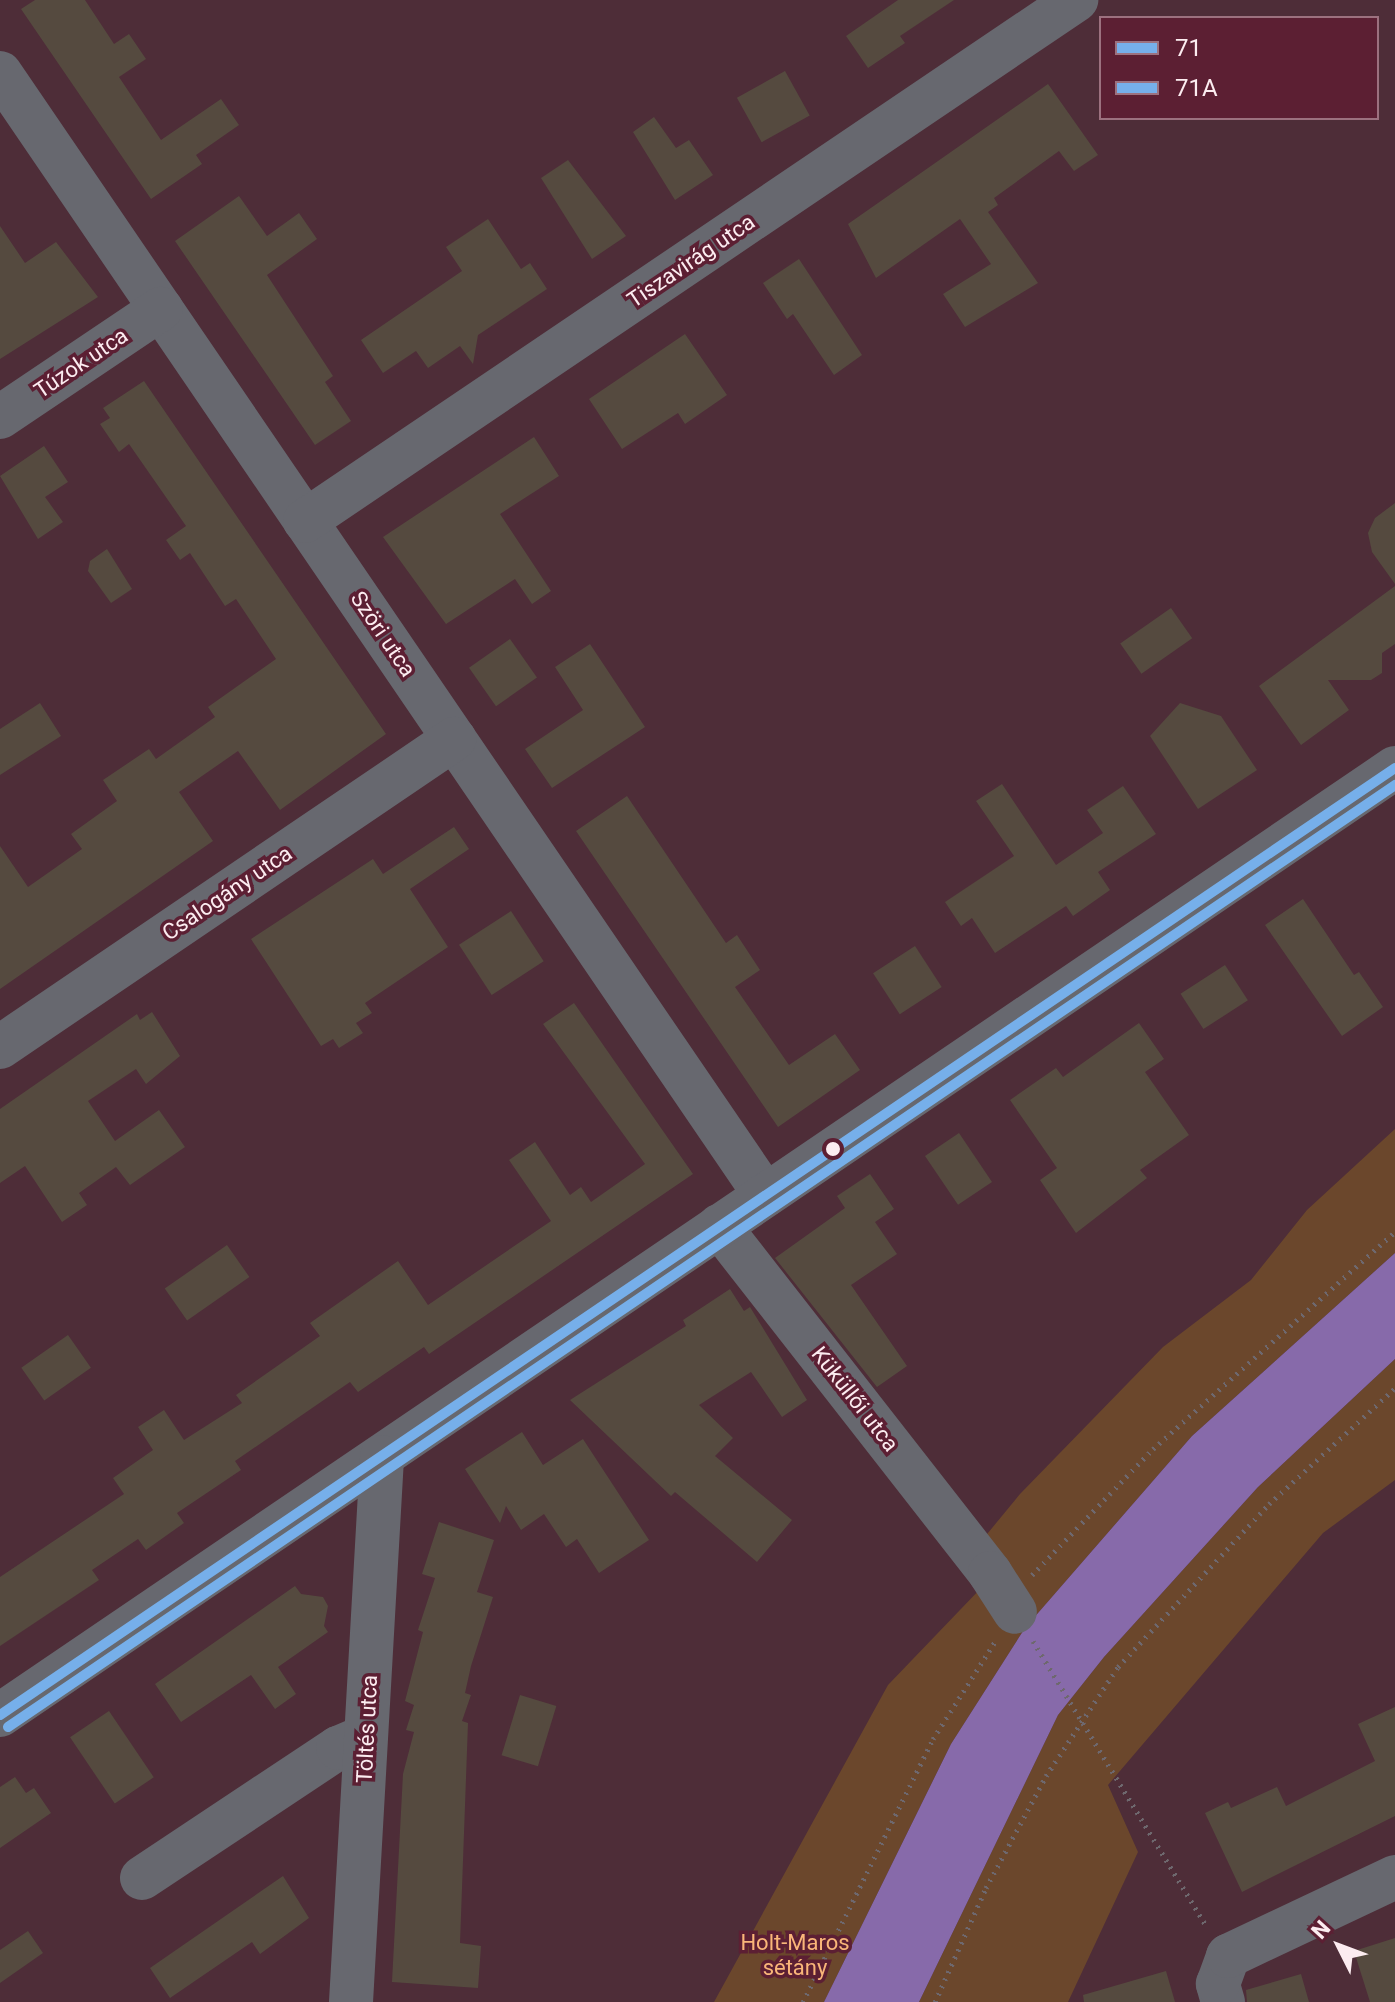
<!DOCTYPE html>
<html>
<head>
<meta charset="utf-8">
<style>
	body { margin:0 }
	#map { position:relative; width:1395px; height:2002px; overflow:hidden; background:#4e2d38; font-family:Roboto,sans-serif }
	div>[style] { position:absolute }
	[style*='--x'] { left:calc(var(--x)*1px); top:calc(var(--y)*1px); width:calc(var(--w)*1px); rotate:calc(var(--a)*1deg) }
	.green>* { inset:0; background:#6b472c }
	.water>* { inset:0; background:#876aaa }
	.building>* { inset:0; background:#554a3f; transform-origin:0 0 }
	.path>* { height:5px; margin-top:-2.5px; transform-origin:0; background:repeating-linear-gradient(90deg,#6e686e 0 2px,transparent 0 8px) }
	.minor>* { height:44px; margin:-22px; padding:0 22px; transform-origin:22px; border-radius:22px; background:#67686f }
	.bus-1>* { height:10px; margin:-5px; padding:0 5px; transform-origin:5px; border-radius:5px; background:#76afea }
	.bus-2>* { height:10px; margin:-5px; padding:0 5px; transform-origin:5px; border-radius:5px; background:#76afea }
	.dots>* { width:22px; height:22px; translate:-50% -50%; box-sizing:border-box; border:4px solid #5c1f33; border-radius:50% }
	span { translate:-50% -50%; white-space:nowrap; text-align:center; line-height:1.15; -webkit-text-stroke:7px #5c1f33; paint-order:stroke }
	.street-label { font-size:22px; color:#fcecf0 }
	.park-label { font-size:22px; color:#f9b679 }
	.legend { position:absolute; left:1099px; top:16px; width:280px; height:104px; box-sizing:border-box; background:#5c1f33; border:2px solid #9c717f; margin:0; padding:10px 14px; list-style:none; font-size:24px; color:#fcecf0 }
	.legend li { display:flex; align-items:center; gap:16px; height:40px }
	.legend b { width:40px; border:2px solid #9c717f }
	.north { position:absolute; left:1299px; top:1906px; width:80px; height:80px; -webkit-text-stroke:6px #5c1f33; paint-order:stroke; rotate:312deg; font-size:22px; font-weight:700; line-height:32px; text-align:center; color:#fcecf0 }
	.north::after { content:''; display:block; margin:auto; width:28px; height:36px; background:#fcecf0; clip-path:polygon(50% 0,100% 100%,50% 72%,0 100%) }
</style>
</head>
<body>
<div id="map">
	<div class="green">
		<div style="clip-path:polygon(1395px 1129px,1395px 1253px,1192px 1436px,1025px 1628px,951px 1744px,824px 2002px,714px 2002px,888px 1685px,983px 1586px,983px 1539px,1020px 1494px,1163px 1347px,1251px 1280px,1307px 1210px)"></div>
		<div style="clip-path:polygon(1395px 1359px,1395px 1480px,1323px 1533px,1108px 1785px,1138px 1852px,1068px 2002px,919px 2002px,1058px 1715px,1104px 1657px,1258px 1487px)"></div>
	</div>
	<div class="water">
		<div style="clip-path:polygon(1395px 1253px,1395px 1359px,1258px 1487px,1104px 1657px,1058px 1715px,919px 2002px,824px 2002px,951px 1744px,1025px 1628px,1192px 1436px)"></div>
	</div>
	<div class="building">
		<div style="clip-path:polygon(35px 0,85px 0,114px 44px,129px 34px,146px 59px,119px 77px,161px 140px,221px 99px,239px 125px,196px 155px,202px 164px,151px 199px,21px 9px)"></div>
		<div style="clip-path:polygon(898px 0,954px 0,900px 36px,905px 43px,868px 68px,846px 36px)"></div>
		<div style="left:785px;top:71px;width:51px;height:55px;rotate:61deg"></div>
		<div style="clip-path:polygon(1048px 84px,1098px 155px,1074px 171px,1059px 151px,994px 198px,998px 205px,988px 212px,1038px 283px,965px 327px,943px 294px,991px 264px,960px 219px,876px 278px,848px 224px)"></div>
		<div style="clip-path:polygon(654px 117px,676px 148px,689px 140px,713px 175px,675px 200px,633px 132px)"></div>
		<div style="clip-path:polygon(568px 160px,626px 236px,592px 259px,541px 178px)"></div>
		<div style="clip-path:polygon(239px 196px,267px 236px,299px 213px,317px 239px,267px 275px,333px 376px,325px 382px,351px 421px,315px 445px,175px 241px)"></div>
		<div style="clip-path:polygon(488px 219px,521px 269px,530px 263px,547px 289px,478px 335px,473px 364px,460px 346px,428px 368px,416px 351px,383px 373px,361px 340px,462px 271px,446px 247px)"></div>
		<div style="clip-path:polygon(0 226px,25px 263px,56px 242px,98px 297px,0 359px)"></div>
		<div style="clip-path:polygon(799px 259px,862px 355px,834px 375px,793px 314px,787px 319px,763px 283px)"></div>
		<div style="clip-path:polygon(685px 334px,727px 395px,685px 424px,678px 413px,622px 449px,589px 399px)"></div>
		<div style="clip-path:polygon(144px 381px,386px 734px,280px 810px,238px 751px,179px 792px,213px 841px,0 989px,0 846px,28px 887px,82px 849px,71px 834px,117px 801px,103px 780px,149px 749px,156px 759px,215px 717px,208px 707px,276px 659px,236px 599px,225px 606px,190px 553px,180px 560px,166px 540px,186px 526px,129px 444px,119px 452px,100px 424px,110px 418px,103px 408px)"></div>
		<div style="clip-path:polygon(534px 437px,559px 476px,500px 514px,551px 591px,532px 604px,515px 579px,446px 624px,383px 537px)"></div>
		<div style="clip-path:polygon(44px 446px,68px 482px,45px 497px,63px 522px,38px 539px,0 476px)"></div>
		<div style="clip-path:polygon(1395px 503px,1395px 584px,1372px 552px,1368px 533px,1375px 518px)"></div>
		<div style="clip-path:polygon(107px 549px,132px 589px,111px 603px,88px 571px,90px 561px)"></div>
		<div style="clip-path:polygon(1395px 586px,1395px 644px,1382px 653px,1382px 673px,1371px 680px,1328px 680px,1349px 710px,1301px 745px,1259px 686px)"></div>
		<div style="left:1171px;top:608px;width:37px;height:62px;rotate:55deg"></div>
		<div style="left:510px;top:639px;width:47px;height:50px;rotate:55deg"></div>
		<div style="clip-path:polygon(590px 644px,645px 727px,552px 788px,525px 749px,583px 710px,555px 667px)"></div>
		<div style="clip-path:polygon(40px 703px,61px 736px,0 775px,0 729px)"></div>
		<div style="clip-path:polygon(1180px 703px,1221px 716px,1257px 770px,1198px 809px,1150px 736px)"></div>
		<div style="clip-path:polygon(1002px 784px,1056px 865px,1103px 833px,1087px 810px,1123px 786px,1156px 834px,1098px 872px,1110px 890px,1073px 916px,1066px 906px,995px 953px,972px 918px,961px 926px,945px 902px,1014px 856px,976px 801px)"></div>
		<div style="clip-path:polygon(627px 796px,726px 943px,737px 935px,760px 970px,735px 987px,789px 1065px,835px 1034px,860px 1070px,778px 1127px,576px 831px)"></div>
		<div style="clip-path:polygon(454px 827px,469px 849px,410px 889px,448px 947px,365px 1003px,372px 1013px,356px 1023px,363px 1033px,339px 1048px,333px 1039px,321px 1046px,251px 939px,373px 859px,383px 874px)"></div>
		<div style="clip-path:polygon(1303px 899px,1354px 975px,1359px 972px,1383px 1007px,1342px 1036px,1265px 925px)"></div>
		<div style="left:511px;top:911px;width:60px;height:62px;rotate:57deg"></div>
		<div style="left:915px;top:946px;width:49px;height:50px;rotate:57deg"></div>
		<div style="left:1225px;top:965px;width:42px;height:53px;rotate:57deg"></div>
		<div style="clip-path:polygon(574px 1003px,693px 1174px,429px 1354px,424px 1347px,358px 1392px,350px 1382px,235px 1461px,241px 1470px,177px 1513px,184px 1523px,146px 1550px,138px 1539px,92px 1570px,99px 1580px,0 1646px,0 1577px,124px 1494px,113px 1478px,153px 1450px,138px 1427px,164px 1410px,184px 1440px,242px 1403px,236px 1395px,320px 1336px,310px 1323px,398px 1261px,428px 1305px,551px 1221px,509px 1160px,535px 1142px,570px 1195px,581px 1187px,591px 1202px,645px 1164px,543px 1024px)"></div>
		<div style="clip-path:polygon(152px 1012px,180px 1056px,146px 1084px,136px 1069px,88px 1101px,115px 1141px,159px 1110px,185px 1147px,130px 1185px,116px 1167px,79px 1193px,87px 1205px,62px 1222px,25px 1166px,0 1183px,0 1109px,137px 1014px,140px 1020px)"></div>
		<div style="clip-path:polygon(1139px 1023px,1164px 1059px,1145px 1072px,1189px 1135px,1140px 1170px,1147px 1178px,1076px 1233px,1040px 1180px,1057px 1168px,1010px 1100px,1056px 1068px,1063px 1077px)"></div>
		<div style="left:959px;top:1133px;width:59px;height:41px;rotate:56deg"></div>
		<div style="clip-path:polygon(870px 1174px,894px 1209px,875px 1222px,897px 1254px,851px 1285px,907px 1366px,877px 1387px,775px 1258px,845px 1208px,837px 1196px)"></div>
		<div style="left:227px;top:1245px;width:39px;height:76px;rotate:55deg"></div>
		<div style="clip-path:polygon(730px 1289px,744px 1311px,750px 1307px,807px 1400px,782px 1417px,751px 1372px,699px 1405px,733px 1438px,715px 1456px,792px 1520px,757px 1562px,675px 1492px,671px 1496px,570px 1400px,686px 1326px,683px 1320px)"></div>
		<div style="left:68px;top:1335px;width:40px;height:57px;rotate:55deg"></div>
		<div style="clip-path:polygon(522px 1432px,543px 1465px,583px 1439px,649px 1540px,599px 1573px,577px 1539px,566px 1547px,544px 1514px,521px 1530px,506px 1506px,500px 1523px,465px 1469px)"></div>
		<div style="clip-path:polygon(439px 1522px,494px 1540px,477px 1592px,493px 1597px,471px 1666px,465px 1693px,471px 1695px,462px 1721px,468px 1723px,460px 1943px,481px 1946px,478px 1988px,392px 1982px,403px 1774px,414px 1732px,406px 1730px,414px 1705px,405px 1701px,423px 1632px,418px 1630px,435px 1578px,422px 1574px)"></div>
		<div style="clip-path:polygon(295px 1586px,301px 1594px,323px 1597px,328px 1606px,324px 1626px,328px 1632px,278px 1667px,296px 1694px,275px 1709px,251px 1675px,181px 1722px,155px 1684px)"></div>
		<div style="left:520px;top:1695px;width:38px;height:63px;rotate:17deg"></div>
		<div style="clip-path:polygon(1395px 1707px,1395px 1816px,1242px 1892px,1205px 1813px,1228px 1802px,1231px 1808px,1277px 1787px,1286px 1806px,1375px 1761px,1358px 1724px)"></div>
		<div style="left:109px;top:1711px;width:80px;height:47px;rotate:56deg"></div>
		<div style="clip-path:polygon(15px 1777px,26px 1793px,34px 1788px,51px 1813px,0 1848px,0 1787px)"></div>
		<div style="clip-path:polygon(283px 1876px,309px 1918px,260px 1954px,252px 1942px,170px 1998px,150px 1968px)"></div>
		<div style="clip-path:polygon(28px 1931px,43px 1953px,0 1983px,0 1950px)"></div>
		<div style="clip-path:polygon(1395px 1938px,1395px 2002px,1370px 2002px,1354px 1951px)"></div>
		<div style="clip-path:polygon(1166px 1971px,1175px 2002px,1084px 2002px,1083px 1995px)"></div>
		<div style="clip-path:polygon(1301px 1974px,1309px 2002px,1247px 2002px,1246px 1990px)"></div>
	</div>
	<div class="path">
		<div style="--x:1032;--y:1575;--w:175;--a:-46.2"></div>
		<div style="--x:1153;--y:1449;--w:325;--a:-41.9"></div>
		<div style="--x:1033;--y:1641;--w:333;--a:58.7"></div>
		<div style="--x:803;--y:2002;--w:293;--a:-63.7"></div>
		<div style="--x:933;--y:1739;--w:117;--a:-57.5"></div>
		<div style="--x:935;--y:2002;--w:125;--a:-65.9"></div>
		<div style="--x:986;--y:1888;--w:127;--a:-61.8"></div>
		<div style="--x:1046;--y:1776;--w:131;--a:-56.6"></div>
		<div style="--x:1118;--y:1667;--w:222;--a:-47.2"></div>
		<div style="--x:1269;--y:1504;--w:171;--a:-42.6"></div>
	</div>
	<div class="minor">
		<div style="--x:0;--y:73;--w:1358;--a:55.71"></div>
		<div style="--x:0;--y:417;--w:194;--a:-33.9"></div>
		<div style="--x:305;--y:521;--w:931;--a:-34.05"></div>
		<div style="--x:0;--y:1047;--w:549;--a:-34.15"></div>
		<div style="--x:719;--y:1226;--w:440;--a:52"></div>
		<div style="--x:990;--y:1573;--w:46;--a:57.3"></div>
		<div style="--x:0;--y:1715;--w:1686;--a:-34.17"></div>
		<div style="--x:142;--y:1878;--w:235;--a:-33.6"></div>
		<div style="--x:338;--y:1748;--w:30;--a:-23"></div>
		<div style="--x:351;--y:2002;--w:546;--a:-86.74"></div>
		<div style="--x:1223;--y:2002;--w:19;--a:-106"></div>
		<div style="--x:1218;--y:1984;--w:30;--a:-70"></div>
		<div style="--x:1228;--y:1956;--w:185;--a:-25.3"></div>
	</div>
	<div class="bus-1">
		<div style="--x:0;--y:1715;--w:1686;--a:-34.17"></div>
	</div>
	<div class="bus-2">
		<div style="--x:8;--y:1727;--w:1677;--a:-34.18"></div>
	</div>
	<div class="dots">
		<div style="left:833px;top:1149px;background:#fcecf0"></div>
	</div>
	<div class="street-label">
		<span style="left:691px;top:261px;rotate:-34deg">Tiszavirág utca</span>
		<span style="left:81px;top:363px;rotate:-34deg">Túzok utca</span>
		<span style="left:383px;top:634px;rotate:56deg">Szöri utca</span>
		<span style="left:227px;top:893px;rotate:-34deg">Csalogány utca</span>
		<span style="left:855px;top:1399px;rotate:52deg">Küküllői utca</span>
		<span style="left:367px;top:1729px;rotate:-87deg">Töltés utca</span>
	</div>
	<div class="park-label">
		<span style="left:795px;top:1955px">Holt-Maros<br>sétány</span>
	</div>
	<ul class="legend">
	<li><b style="height:10px;background:#76afea"></b>71</li>
	<li><b style="height:10px;background:#76afea"></b>71A</li>
	</ul>
	<div class="north">N</div>
</div>
</body>
</html>
